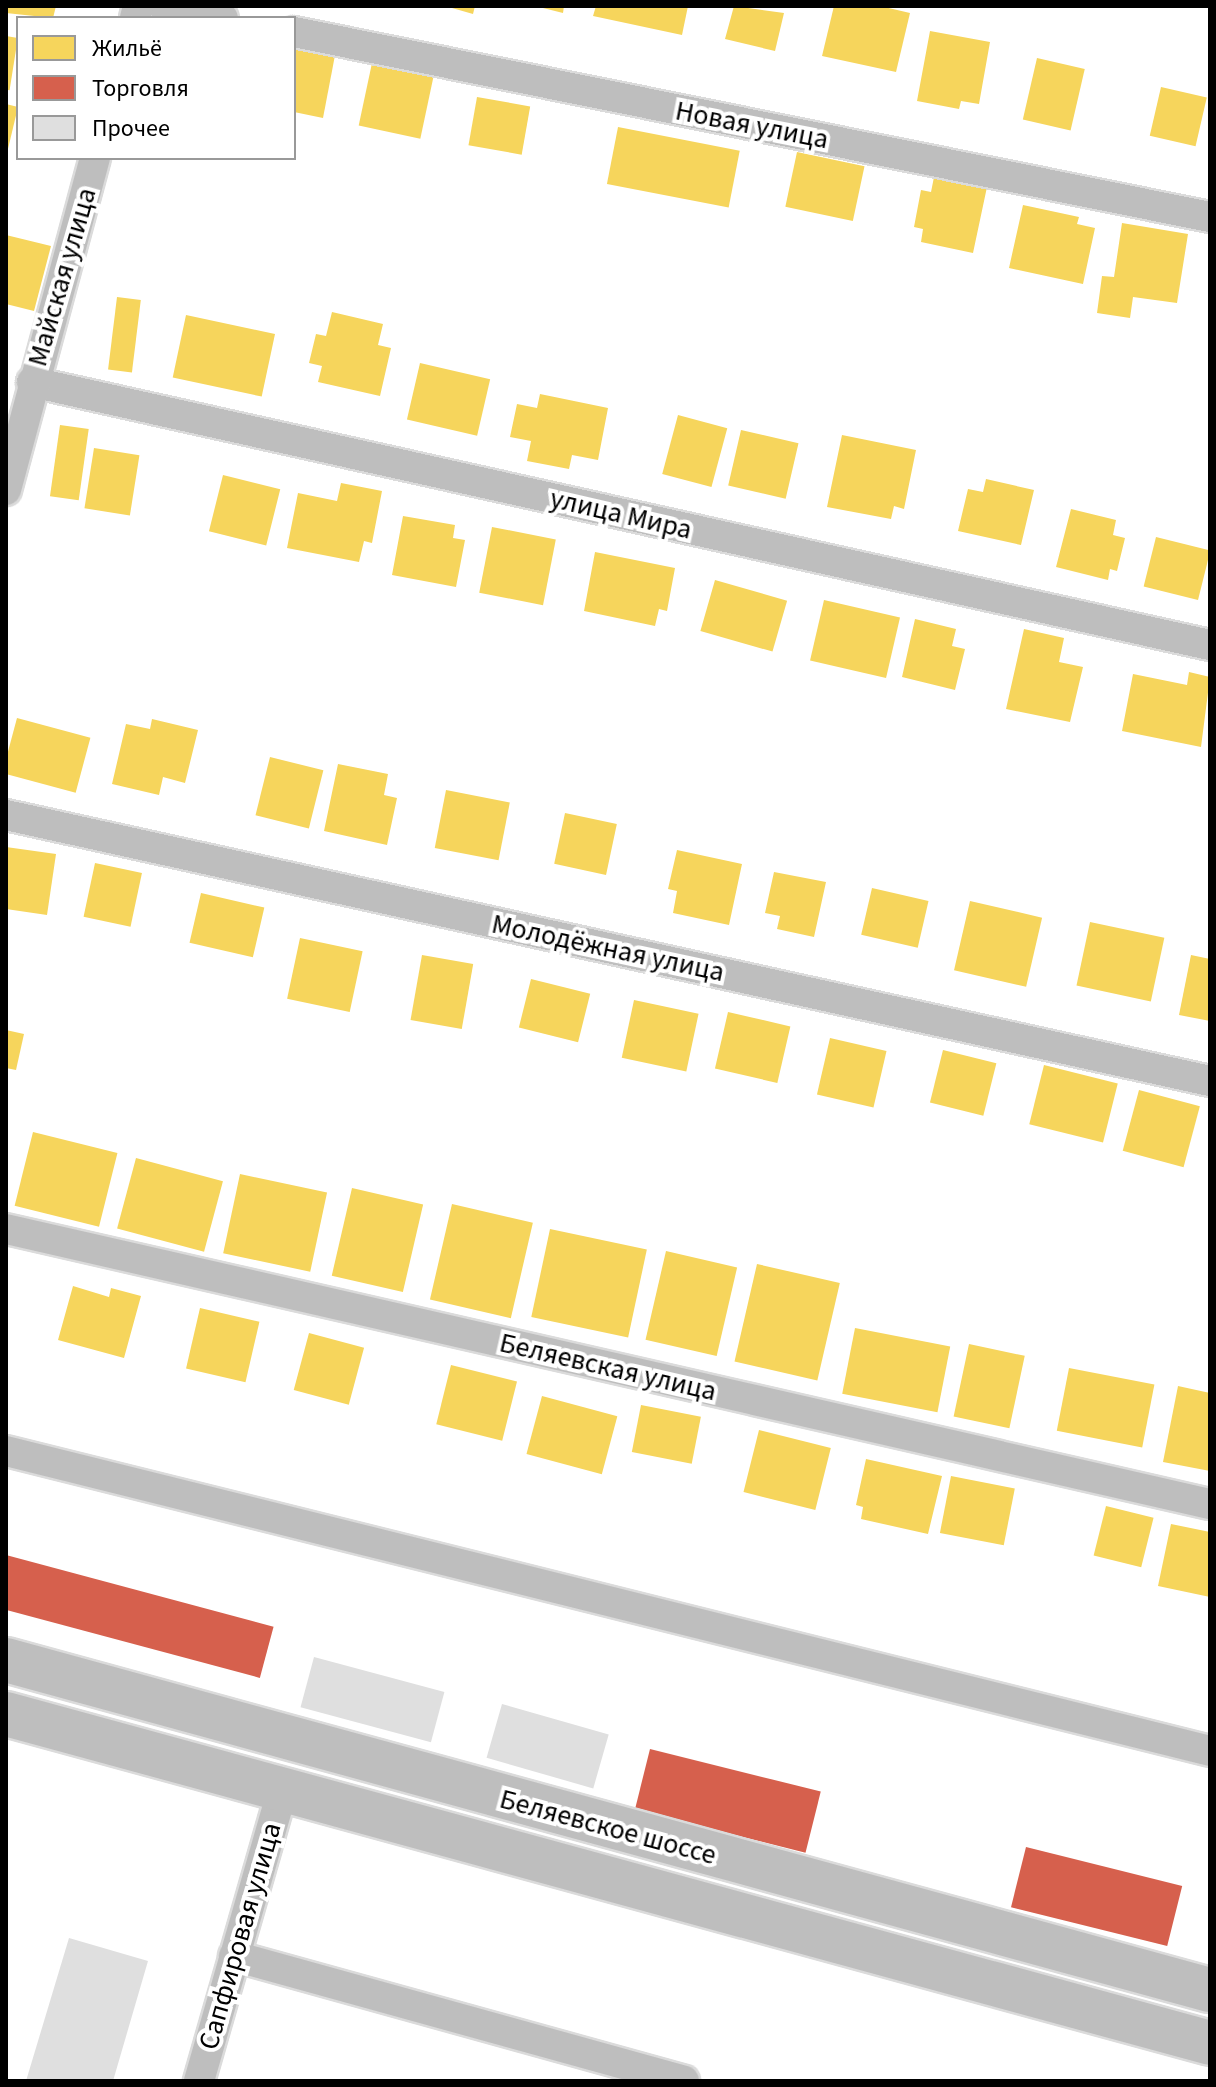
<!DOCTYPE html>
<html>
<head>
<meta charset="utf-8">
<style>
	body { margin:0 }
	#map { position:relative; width:1216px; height:2087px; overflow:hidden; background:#fff; font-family:"Source Sans 3",sans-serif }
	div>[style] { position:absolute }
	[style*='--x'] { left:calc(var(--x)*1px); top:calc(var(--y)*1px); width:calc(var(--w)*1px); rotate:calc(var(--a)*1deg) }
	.homes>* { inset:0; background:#f6d55c; transform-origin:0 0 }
	.shops>* { inset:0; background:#d6604d; transform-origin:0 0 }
	.building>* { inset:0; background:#dfdfdf; transform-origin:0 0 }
	.roads { filter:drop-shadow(2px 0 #dbdbdb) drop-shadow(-2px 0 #dbdbdb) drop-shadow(0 2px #dbdbdb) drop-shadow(0 -2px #dbdbdb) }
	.street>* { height:30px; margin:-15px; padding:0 15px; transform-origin:15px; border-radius:15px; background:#bebebe }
	.primary>* { height:44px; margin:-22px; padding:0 22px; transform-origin:22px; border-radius:22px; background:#bebebe }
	span { translate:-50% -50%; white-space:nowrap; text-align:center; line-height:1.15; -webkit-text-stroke:8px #fff; paint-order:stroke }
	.street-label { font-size:28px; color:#000 }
	.frame { position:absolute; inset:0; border:8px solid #000; pointer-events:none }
	.legend { position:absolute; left:16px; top:16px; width:280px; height:144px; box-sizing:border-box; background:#fff; border:2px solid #999; margin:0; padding:10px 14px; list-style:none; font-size:24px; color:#000 }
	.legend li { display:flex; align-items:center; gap:16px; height:40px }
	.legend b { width:40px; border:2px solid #999 }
</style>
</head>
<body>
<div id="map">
	<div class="homes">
		<div style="clip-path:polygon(6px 6px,56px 6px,53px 18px,6px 13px)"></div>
		<div style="clip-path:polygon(445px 6px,475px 6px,473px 14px)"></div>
		<div style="clip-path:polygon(535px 6px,564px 6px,563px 13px)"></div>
		<div style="clip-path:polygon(596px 6px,688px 6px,682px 35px,593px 16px)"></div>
		<div style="clip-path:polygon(734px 6px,784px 13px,775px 51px,725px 39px)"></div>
		<div style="clip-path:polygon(834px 6px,880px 6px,910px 13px,896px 72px,822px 56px)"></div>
		<div style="clip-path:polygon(930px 31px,990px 42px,979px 104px,961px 101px,959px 109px,917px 101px)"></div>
		<div style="left:6px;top:36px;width:12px;height:53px;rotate:9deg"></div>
		<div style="clip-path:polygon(294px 42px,336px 50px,323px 118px,294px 112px)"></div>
		<div style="left:1037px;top:58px;width:49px;height:63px;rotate:13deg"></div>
		<div style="left:372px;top:63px;width:63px;height:64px;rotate:12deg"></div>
		<div style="left:1161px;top:87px;width:47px;height:50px;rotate:13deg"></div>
		<div style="left:477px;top:97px;width:54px;height:49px;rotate:10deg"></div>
		<div style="clip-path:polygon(6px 104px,18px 107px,7px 153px,6px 153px)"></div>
		<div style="left:618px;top:127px;width:124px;height:58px;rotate:11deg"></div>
		<div style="left:797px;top:152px;width:69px;height:56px;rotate:12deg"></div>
		<div style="clip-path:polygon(934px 177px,987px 187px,973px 253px,921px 242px,923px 229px,914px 227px,921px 190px,931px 192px)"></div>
		<div style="clip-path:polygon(1023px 205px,1079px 217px,1077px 224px,1095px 228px,1083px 284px,1009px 268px)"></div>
		<div style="clip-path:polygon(1122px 223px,1188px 234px,1177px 303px,1133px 297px,1130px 318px,1097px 313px,1102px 276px,1114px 277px)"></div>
		<div style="clip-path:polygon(6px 235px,51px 246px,34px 311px,6px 304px)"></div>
		<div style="left:117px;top:297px;width:24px;height:73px;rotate:7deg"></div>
		<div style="clip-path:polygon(332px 312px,383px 324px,378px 345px,391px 348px,380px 396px,318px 382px,322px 366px,309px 363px,316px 334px,326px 336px)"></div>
		<div style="left:186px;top:315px;width:91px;height:64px;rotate:12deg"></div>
		<div style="left:420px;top:363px;width:72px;height:58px;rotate:13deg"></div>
		<div style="clip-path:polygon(540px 394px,608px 408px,598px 460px,572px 455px,569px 469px,527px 461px,531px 441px,510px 437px,517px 404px,537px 408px)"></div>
		<div style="left:678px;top:415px;width:51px;height:61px;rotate:15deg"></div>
		<div style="left:60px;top:425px;width:29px;height:72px;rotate:8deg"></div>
		<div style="left:741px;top:430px;width:59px;height:57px;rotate:13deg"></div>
		<div style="clip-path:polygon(842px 435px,916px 450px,904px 509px,894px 506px,891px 519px,827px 507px)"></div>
		<div style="left:94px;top:448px;width:46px;height:61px;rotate:9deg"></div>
		<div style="left:223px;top:475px;width:59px;height:58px;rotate:14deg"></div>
		<div style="clip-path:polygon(986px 479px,1034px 490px,1021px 545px,958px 531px,968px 489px,983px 492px)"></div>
		<div style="clip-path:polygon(341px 483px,382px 491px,372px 543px,364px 541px,359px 562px,287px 548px,298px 493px,337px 501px)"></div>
		<div style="clip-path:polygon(1071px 509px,1116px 520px,1113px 535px,1125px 538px,1117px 571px,1110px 569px,1108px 580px,1056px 567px)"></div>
		<div style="clip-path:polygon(403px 516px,455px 525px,453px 538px,465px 540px,456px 587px,392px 575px)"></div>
		<div style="left:492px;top:527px;width:65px;height:67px;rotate:11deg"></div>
		<div style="left:1156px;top:537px;width:56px;height:51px;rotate:14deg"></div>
		<div style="clip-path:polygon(595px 552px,675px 568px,667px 611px,659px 609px,655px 626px,584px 611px)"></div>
		<div style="left:715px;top:580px;width:75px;height:53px;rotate:16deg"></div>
		<div style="left:824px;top:600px;width:78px;height:62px;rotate:13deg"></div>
		<div style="clip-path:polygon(915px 619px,956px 629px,952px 646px,965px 649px,955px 690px,902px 677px)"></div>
		<div style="clip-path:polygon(1024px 629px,1064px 638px,1059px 662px,1083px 667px,1070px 722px,1006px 709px)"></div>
		<div style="clip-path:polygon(1189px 672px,1210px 677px,1201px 747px,1122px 731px,1133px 674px,1187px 685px)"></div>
		<div style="left:17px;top:718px;width:76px;height:57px;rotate:15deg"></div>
		<div style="clip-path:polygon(152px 719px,198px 730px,185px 783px,163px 777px,159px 795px,112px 784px,126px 724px,150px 729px)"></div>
		<div style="left:270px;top:757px;width:55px;height:60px;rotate:14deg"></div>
		<div style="clip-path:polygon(338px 764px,388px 774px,384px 795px,397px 798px,387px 845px,324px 831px)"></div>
		<div style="left:446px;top:790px;width:65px;height:59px;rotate:11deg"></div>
		<div style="left:565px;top:813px;width:53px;height:52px;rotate:12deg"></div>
		<div style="clip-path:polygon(6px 847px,56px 854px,47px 915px,6px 909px)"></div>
		<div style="clip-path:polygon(677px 850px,742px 864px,729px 925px,673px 913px,677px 891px,668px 889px)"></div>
		<div style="left:95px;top:863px;width:48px;height:55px;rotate:12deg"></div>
		<div style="clip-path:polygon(774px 872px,826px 882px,814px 937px,777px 929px,780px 916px,765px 913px)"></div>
		<div style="left:872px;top:888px;width:58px;height:48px;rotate:13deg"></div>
		<div style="left:201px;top:893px;width:65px;height:51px;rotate:13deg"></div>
		<div style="left:970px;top:901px;width:74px;height:71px;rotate:13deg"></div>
		<div style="left:1090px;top:922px;width:76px;height:65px;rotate:12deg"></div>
		<div style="left:300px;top:938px;width:64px;height:62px;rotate:12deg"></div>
		<div style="left:422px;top:955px;width:52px;height:66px;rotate:10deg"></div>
		<div style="clip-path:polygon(1191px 955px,1210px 959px,1210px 1021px,1179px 1015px)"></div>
		<div style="left:531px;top:979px;width:61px;height:50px;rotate:14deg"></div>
		<div style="left:634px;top:1000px;width:66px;height:59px;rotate:12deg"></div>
		<div style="left:728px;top:1012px;width:64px;height:58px;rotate:13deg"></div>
		<div style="clip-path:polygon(6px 1030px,24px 1034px,16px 1070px,6px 1068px)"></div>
		<div style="left:830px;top:1038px;width:58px;height:58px;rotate:13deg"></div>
		<div style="left:943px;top:1050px;width:55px;height:54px;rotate:14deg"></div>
		<div style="left:1044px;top:1065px;width:76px;height:61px;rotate:14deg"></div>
		<div style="left:1139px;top:1090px;width:63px;height:63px;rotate:15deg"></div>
		<div style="left:33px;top:1132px;width:87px;height:76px;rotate:14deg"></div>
		<div style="left:136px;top:1158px;width:90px;height:73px;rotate:15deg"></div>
		<div style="left:240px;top:1174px;width:89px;height:81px;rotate:12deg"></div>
		<div style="left:352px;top:1188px;width:73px;height:90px;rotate:13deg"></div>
		<div style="left:452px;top:1204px;width:83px;height:98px;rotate:13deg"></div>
		<div style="left:550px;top:1229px;width:99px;height:90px;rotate:12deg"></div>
		<div style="left:666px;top:1251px;width:73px;height:91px;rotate:13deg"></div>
		<div style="left:757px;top:1264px;width:85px;height:100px;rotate:13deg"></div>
		<div style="clip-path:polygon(73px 1286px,109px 1297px,111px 1288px,141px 1296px,124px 1358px,58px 1340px)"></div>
		<div style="left:200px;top:1308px;width:61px;height:62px;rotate:13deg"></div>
		<div style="left:855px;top:1328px;width:97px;height:67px;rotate:11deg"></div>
		<div style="left:309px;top:1333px;width:57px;height:59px;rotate:15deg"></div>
		<div style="left:969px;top:1344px;width:57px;height:74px;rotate:12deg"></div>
		<div style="left:451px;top:1365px;width:68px;height:61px;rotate:14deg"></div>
		<div style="left:1069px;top:1368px;width:87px;height:64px;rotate:11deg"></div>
		<div style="clip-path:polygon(1178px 1386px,1210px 1393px,1210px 1471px,1163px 1462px)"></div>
		<div style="left:542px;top:1396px;width:78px;height:60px;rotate:15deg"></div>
		<div style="left:641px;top:1405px;width:61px;height:48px;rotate:11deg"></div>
		<div style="left:759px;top:1430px;width:74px;height:64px;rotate:14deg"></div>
		<div style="clip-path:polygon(866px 1459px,942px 1476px,928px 1534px,861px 1519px,863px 1507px,856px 1505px)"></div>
		<div style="left:951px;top:1476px;width:65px;height:58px;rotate:11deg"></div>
		<div style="left:1106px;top:1506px;width:49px;height:51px;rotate:14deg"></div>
		<div style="clip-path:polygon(1171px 1524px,1210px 1532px,1210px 1597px,1158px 1586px)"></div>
	</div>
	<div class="shops">
		<div style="left:6px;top:1555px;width:277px;height:53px;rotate:15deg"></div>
		<div style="left:650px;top:1749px;width:176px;height:63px;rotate:14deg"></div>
		<div style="left:1026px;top:1847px;width:161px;height:62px;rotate:14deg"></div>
	</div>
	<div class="building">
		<div style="left:314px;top:1657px;width:135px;height:52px;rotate:15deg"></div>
		<div style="left:502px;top:1704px;width:111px;height:56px;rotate:16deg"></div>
		<div style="clip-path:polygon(69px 1938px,148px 1961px,113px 2081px,26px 2081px)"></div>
	</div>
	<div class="roads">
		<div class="street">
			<div style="--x:163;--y:6;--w:61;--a:11.3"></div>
			<div style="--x:135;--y:18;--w:12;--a:-76"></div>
			<div style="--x:294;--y:32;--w:934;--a:11.42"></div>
			<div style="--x:32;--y:382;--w:1207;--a:12.59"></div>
			<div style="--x:6;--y:490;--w:344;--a:-75"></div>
			<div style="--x:6;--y:815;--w:1233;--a:12.46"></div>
			<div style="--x:6;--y:1229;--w:1235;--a:12.87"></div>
			<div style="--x:6;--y:1451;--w:1241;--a:13.99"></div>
			<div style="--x:234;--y:1956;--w:467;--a:15.5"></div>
			<div style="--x:199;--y:2081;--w:302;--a:-74"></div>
		</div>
		<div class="primary">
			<div style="--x:6;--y:1660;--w:1248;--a:15.33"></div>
			<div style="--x:6;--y:1714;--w:1248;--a:15.28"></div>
		</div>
	</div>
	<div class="street-label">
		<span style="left:752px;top:125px;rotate:11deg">Новая улица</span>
		<span style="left:62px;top:277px;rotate:-74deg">Майская улица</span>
		<span style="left:621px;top:514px;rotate:13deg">улица Мира</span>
		<span style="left:608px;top:948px;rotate:12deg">Молодёжная улица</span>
		<span style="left:608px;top:1367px;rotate:13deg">Беляевская улица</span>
		<span style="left:608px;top:1827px;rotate:15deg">Беляевское шоссе</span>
		<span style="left:240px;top:1936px;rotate:-74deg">Сапфировая улица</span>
	</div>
	<div class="frame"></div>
	<ul class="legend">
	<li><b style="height:22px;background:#f6d55c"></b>Жильё</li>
	<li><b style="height:22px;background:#d6604d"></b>Торговля</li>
	<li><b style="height:22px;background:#dfdfdf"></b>Прочее</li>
	</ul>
</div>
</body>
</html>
